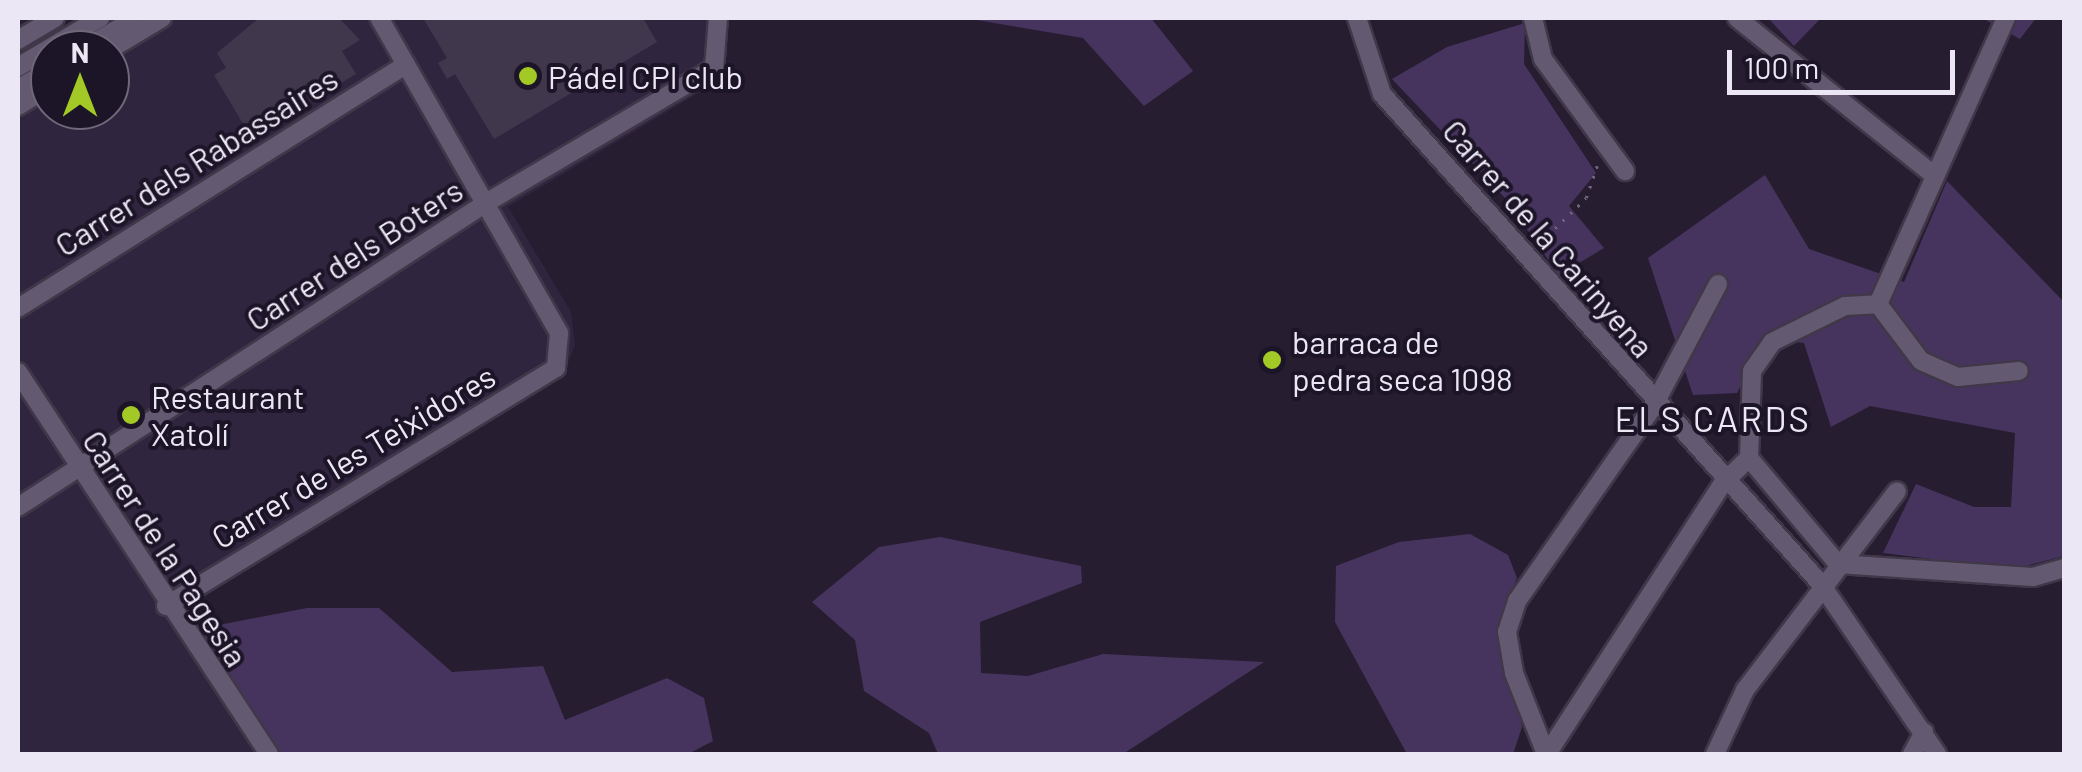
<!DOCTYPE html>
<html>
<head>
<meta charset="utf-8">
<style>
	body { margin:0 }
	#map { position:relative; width:2082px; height:772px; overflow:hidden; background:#261d31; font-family:Barlow,sans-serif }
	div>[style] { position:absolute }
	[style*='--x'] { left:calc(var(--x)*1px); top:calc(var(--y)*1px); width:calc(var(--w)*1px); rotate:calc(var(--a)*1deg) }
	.built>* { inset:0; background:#30253f }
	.green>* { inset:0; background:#46345e }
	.building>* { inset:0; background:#40374d }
	.path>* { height:2.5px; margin-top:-1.25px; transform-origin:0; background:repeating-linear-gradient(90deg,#6e6678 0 2.5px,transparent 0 10.5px) }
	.roads { filter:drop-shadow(2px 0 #403849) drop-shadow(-2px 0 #403849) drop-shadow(0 2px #403849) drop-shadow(0 -2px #403849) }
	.minor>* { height:18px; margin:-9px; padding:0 9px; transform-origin:9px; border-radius:9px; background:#635a71 }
	.dots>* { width:28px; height:28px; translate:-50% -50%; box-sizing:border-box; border:5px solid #1c1427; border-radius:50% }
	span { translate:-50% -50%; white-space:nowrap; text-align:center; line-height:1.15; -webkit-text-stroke:8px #1c1427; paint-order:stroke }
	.poi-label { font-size:32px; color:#ece7f5 }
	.left { translate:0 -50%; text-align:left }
	.street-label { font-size:32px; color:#ece7f5 }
	.neighbourhood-label { font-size:35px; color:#ece7f5; letter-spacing:2.5px }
	.frame { position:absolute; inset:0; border:20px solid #ece7f5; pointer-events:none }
	.north { position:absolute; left:30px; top:30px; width:100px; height:100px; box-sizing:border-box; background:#1c1427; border:2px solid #6f6879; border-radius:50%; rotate:0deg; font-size:28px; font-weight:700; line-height:40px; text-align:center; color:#ece7f5 }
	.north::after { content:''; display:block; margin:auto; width:35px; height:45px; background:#a3c926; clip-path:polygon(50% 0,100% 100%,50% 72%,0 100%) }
	.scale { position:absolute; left:1727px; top:50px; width:228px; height:45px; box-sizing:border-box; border:5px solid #ece7f5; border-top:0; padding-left:12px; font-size:30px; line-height:35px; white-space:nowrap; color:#ece7f5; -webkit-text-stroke:8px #1c1427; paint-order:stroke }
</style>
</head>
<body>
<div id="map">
	<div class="built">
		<div style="clip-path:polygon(173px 18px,707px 18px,728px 55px,705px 89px,508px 207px,571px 312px,575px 345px,563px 376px,179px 609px,281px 754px,18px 754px,18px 111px,50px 92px,50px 110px,110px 110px,110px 55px)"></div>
	</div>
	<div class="green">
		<div style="clip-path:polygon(965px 18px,1151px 18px,1193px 71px,1144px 106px,1083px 38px)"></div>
		<div style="clip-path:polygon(1768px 18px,1821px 18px,1794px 46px)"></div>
		<div style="clip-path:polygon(1982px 18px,2036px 18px,2020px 39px)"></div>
		<div style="clip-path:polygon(1525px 23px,1524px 64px,1596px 173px,1569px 206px,1604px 248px,1559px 275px,1504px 197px,1392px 79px,1447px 47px)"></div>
		<div style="clip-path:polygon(1765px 175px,1809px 249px,1904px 282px,1947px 181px,2064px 302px,2064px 556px,2013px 569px,1883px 553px,1916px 484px,1974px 507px,2011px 507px,2015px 433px,1870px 406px,1831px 427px,1804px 343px,1765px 339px,1737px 393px,1693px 395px,1648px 258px)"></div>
		<div style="clip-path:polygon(1470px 534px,1508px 555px,1517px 578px,1499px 620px,1522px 727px,1513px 754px,1407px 754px,1335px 622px,1336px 566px,1399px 542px)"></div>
		<div style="clip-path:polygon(940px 537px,1081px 566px,1082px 583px,980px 622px,981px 673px,1028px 676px,1103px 654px,1264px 662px,1123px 754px,938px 754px,929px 733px,864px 691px,855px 640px,812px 602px,879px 547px)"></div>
		<div style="clip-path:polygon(307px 608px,379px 608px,452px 672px,543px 666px,565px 720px,667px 678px,704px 698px,713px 741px,688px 754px,281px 754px,193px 630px)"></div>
	</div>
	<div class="building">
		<div style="clip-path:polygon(259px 18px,339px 18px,360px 40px,342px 51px,356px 74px,251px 137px,214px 75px,226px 68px,217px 53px)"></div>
		<div style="clip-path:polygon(423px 18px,643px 18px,657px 42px,494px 139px,455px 74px,447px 79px,438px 63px,447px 58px)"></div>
	</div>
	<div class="path">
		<div style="--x:1540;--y:243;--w:64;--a:-44.4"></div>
		<div style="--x:1586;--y:198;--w:37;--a:-71"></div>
	</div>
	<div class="roads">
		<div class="minor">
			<div style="--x:1357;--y:18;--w:80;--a:71.8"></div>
			<div style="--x:1382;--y:94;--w:658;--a:48.14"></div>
			<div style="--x:1821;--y:584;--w:206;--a:55.7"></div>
			<div style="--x:1533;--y:18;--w:42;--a:76.3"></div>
			<div style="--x:1543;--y:59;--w:139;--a:53.8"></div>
			<div style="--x:1737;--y:18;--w:252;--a:38.6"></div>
			<div style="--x:18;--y:40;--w:43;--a:-30.7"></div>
			<div style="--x:82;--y:50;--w:63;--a:-30.7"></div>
			<div style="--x:109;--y:50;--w:62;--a:-31.1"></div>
			<div style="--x:18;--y:67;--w:96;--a:-30.9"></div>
			<div style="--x:18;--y:89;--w:37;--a:-31"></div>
			<div style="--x:18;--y:106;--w:38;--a:-32"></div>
			<div style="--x:1878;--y:304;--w:71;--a:53"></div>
			<div style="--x:1921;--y:361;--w:40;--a:23.4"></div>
			<div style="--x:1958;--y:377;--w:61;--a:-5.6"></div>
			<div style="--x:18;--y:308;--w:458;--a:-32.1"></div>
			<div style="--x:18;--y:372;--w:457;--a:56.7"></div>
			<div style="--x:18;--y:507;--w:558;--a:-33.01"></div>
			<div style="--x:486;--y:203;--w:265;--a:-30.6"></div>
			<div style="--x:714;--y:68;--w:50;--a:-85.4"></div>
			<div style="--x:1838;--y:564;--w:138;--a:-130"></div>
			<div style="--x:1749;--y:458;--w:87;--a:-88"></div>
			<div style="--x:1752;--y:371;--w:35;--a:-55"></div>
			<div style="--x:1772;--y:342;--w:81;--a:-26.3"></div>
			<div style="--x:1845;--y:306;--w:33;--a:-3"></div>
			<div style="--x:1878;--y:304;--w:313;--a:-65.9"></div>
			<div style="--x:1838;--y:564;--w:195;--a:3.8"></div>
			<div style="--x:2033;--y:577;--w:32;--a:-16"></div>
			<div style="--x:166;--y:606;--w:457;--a:-31.4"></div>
			<div style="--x:556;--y:368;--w:35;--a:-85"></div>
			<div style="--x:559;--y:333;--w:363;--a:-119.7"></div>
			<div style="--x:1546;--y:754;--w:87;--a:-111.6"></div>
			<div style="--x:1514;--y:673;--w:42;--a:-99.7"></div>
			<div style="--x:1507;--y:632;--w:33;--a:-72"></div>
			<div style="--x:1517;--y:601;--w:239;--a:-55"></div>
			<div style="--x:1654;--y:405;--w:137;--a:-62.1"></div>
			<div style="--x:1547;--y:754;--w:323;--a:-57"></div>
			<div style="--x:1723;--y:483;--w:36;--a:-44"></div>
			<div style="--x:1715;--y:754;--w:71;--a:-64.9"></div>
			<div style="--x:1745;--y:690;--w:250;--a:-52.6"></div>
			<div style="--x:1912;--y:754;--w:25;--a:-61"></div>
		</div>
	</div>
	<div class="dots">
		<div style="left:528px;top:76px;background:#a3c926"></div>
		<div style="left:1272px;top:360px;background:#a3c926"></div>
		<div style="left:131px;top:415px;background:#a3c926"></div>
	</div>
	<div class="poi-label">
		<span class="left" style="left:548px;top:76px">Pádel CPI club</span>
		<span class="left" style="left:1292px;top:360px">barraca de<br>pedra seca 1098</span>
		<span class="left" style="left:151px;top:415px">Restaurant<br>Xatolí</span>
	</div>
	<div class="street-label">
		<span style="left:196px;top:161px;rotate:-32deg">Carrer dels Rabassaires</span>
		<span style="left:1549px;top:238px;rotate:49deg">Carrer de la Carinyena</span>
		<span style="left:354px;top:254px;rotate:-33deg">Carrer dels Boters</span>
		<span style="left:353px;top:456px;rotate:-31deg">Carrer de les Teixidores</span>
		<span style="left:166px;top:548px;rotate:57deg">Carrer de la Pagesia</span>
	</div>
	<div class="neighbourhood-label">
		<span style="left:1713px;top:418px">ELS CARDS</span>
	</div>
	<div class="frame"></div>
	<div class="north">N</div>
	<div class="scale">100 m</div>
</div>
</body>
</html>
